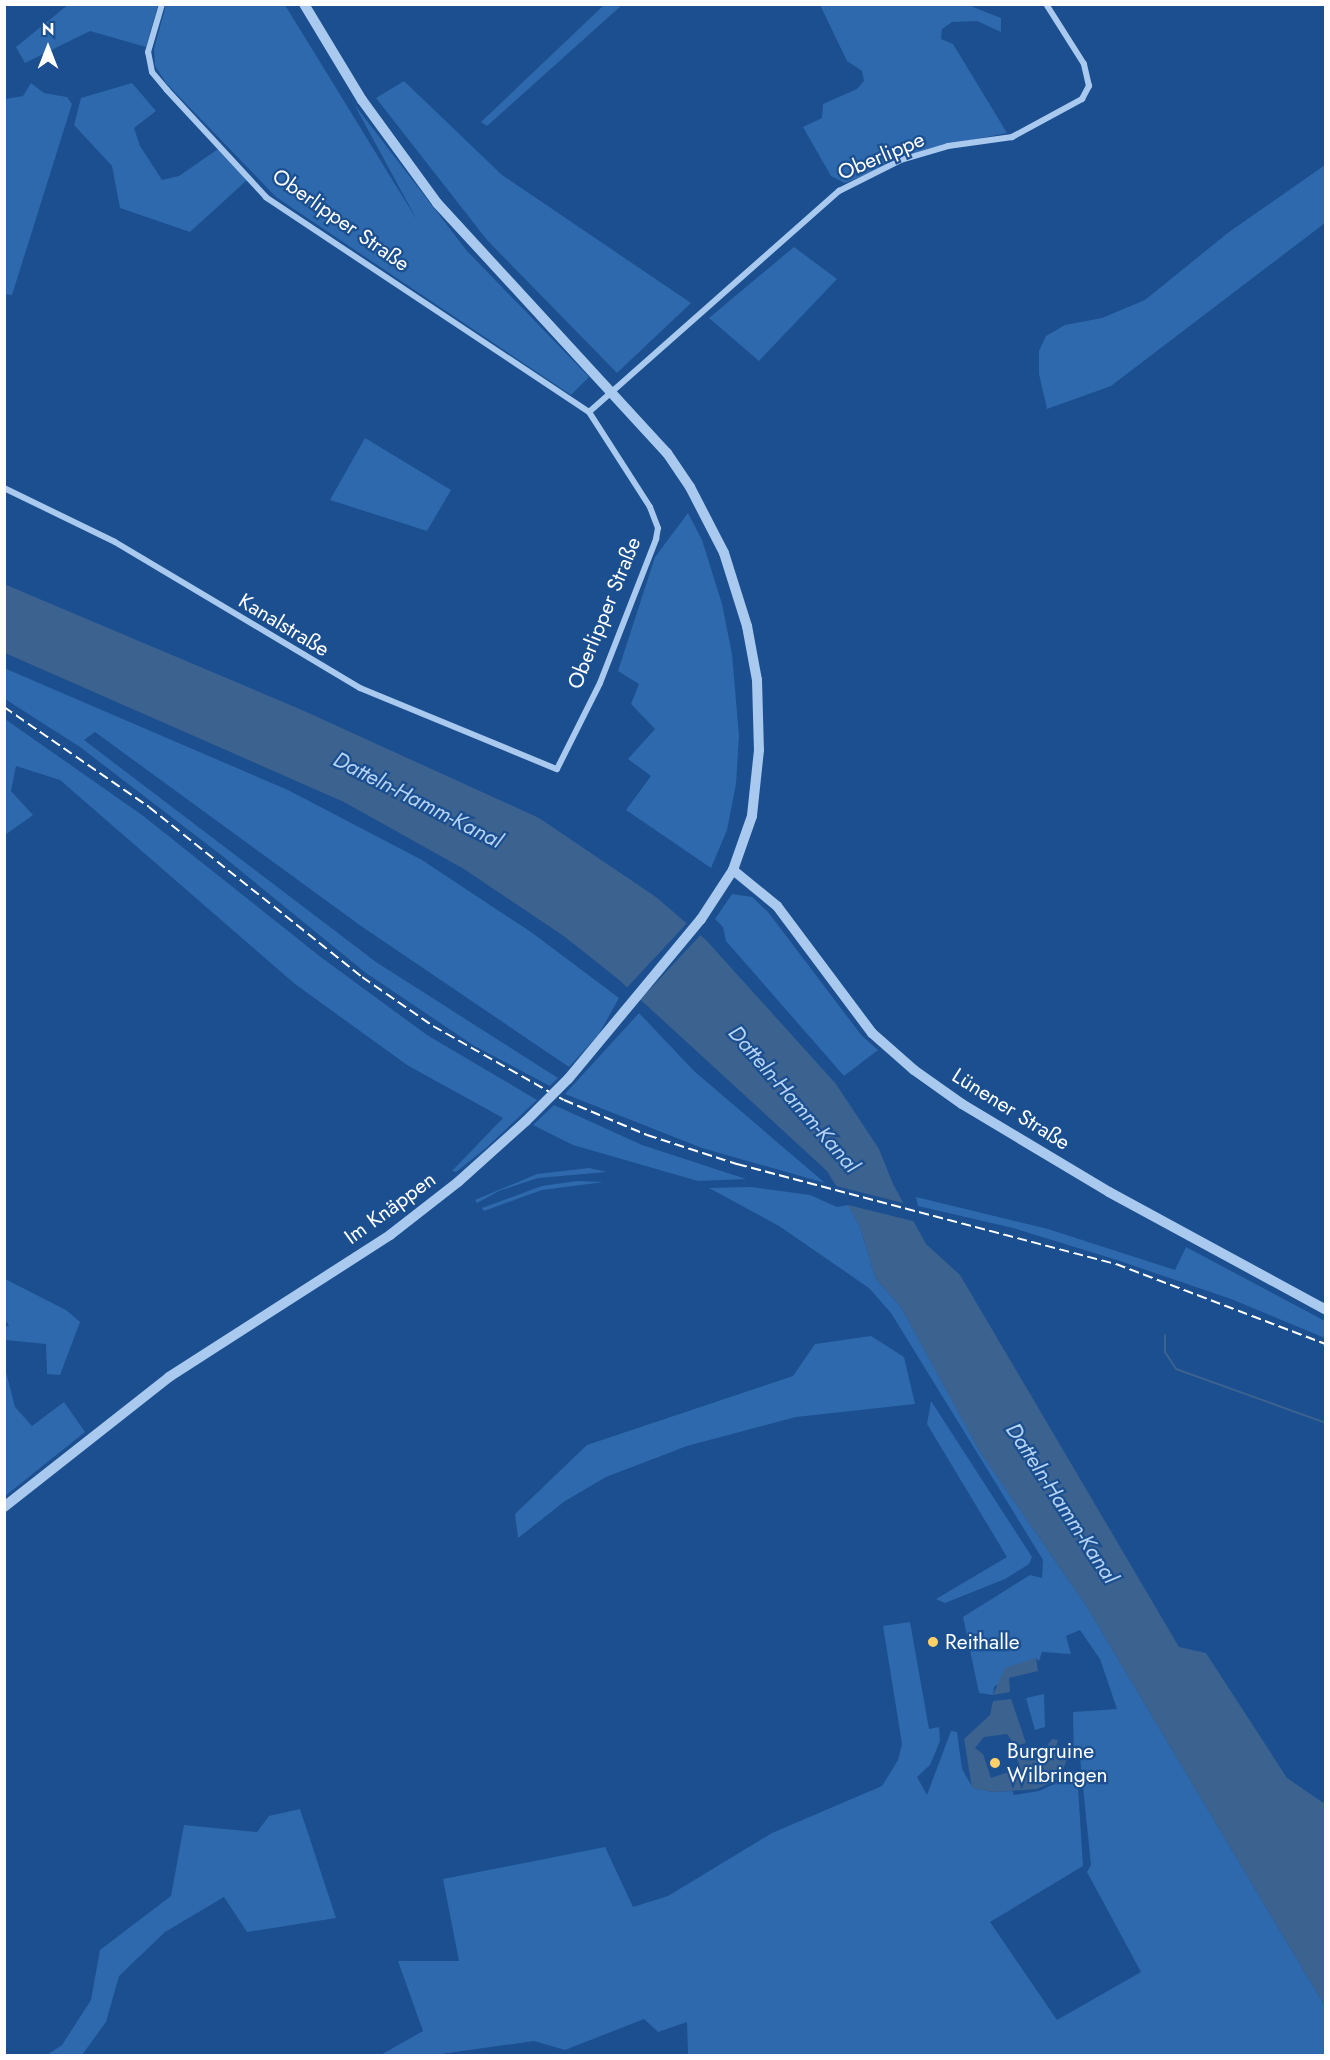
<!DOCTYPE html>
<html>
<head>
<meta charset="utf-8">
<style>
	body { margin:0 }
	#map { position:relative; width:1330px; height:2060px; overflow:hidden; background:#1b4f8f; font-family:Jost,sans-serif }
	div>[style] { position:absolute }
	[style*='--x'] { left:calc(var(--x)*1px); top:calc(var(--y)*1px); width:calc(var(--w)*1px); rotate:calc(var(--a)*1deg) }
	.green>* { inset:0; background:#2e69ad }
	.water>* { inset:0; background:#3c6290 }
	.pier>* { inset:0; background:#1b4f8f; transform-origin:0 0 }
	.stream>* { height:2px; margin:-1px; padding:0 1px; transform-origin:1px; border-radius:1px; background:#3c6290 }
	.minor>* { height:6px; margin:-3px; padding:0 3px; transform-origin:3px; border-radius:3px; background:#a9c9ee }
	.tertiary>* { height:10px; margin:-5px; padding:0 5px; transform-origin:5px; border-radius:5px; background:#a9c9ee }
	.rail>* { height:2px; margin-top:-1px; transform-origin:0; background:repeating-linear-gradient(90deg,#fff 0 10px,transparent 0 14.5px) }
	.tertiary-bridge>* { height:10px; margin:-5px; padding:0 5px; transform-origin:5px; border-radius:5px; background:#a9c9ee }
	.dots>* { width:16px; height:16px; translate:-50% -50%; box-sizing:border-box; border:3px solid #1b4f8f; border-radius:50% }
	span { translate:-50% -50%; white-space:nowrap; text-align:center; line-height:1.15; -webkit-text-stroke:4.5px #1b4f8f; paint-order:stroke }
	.street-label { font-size:21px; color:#fff }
	.poi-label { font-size:21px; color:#fff }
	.left { translate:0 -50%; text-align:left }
	.water-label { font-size:22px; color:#b5d3f5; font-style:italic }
	.frame { position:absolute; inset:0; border:6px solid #fff; pointer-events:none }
	.north { position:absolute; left:18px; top:18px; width:60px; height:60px; -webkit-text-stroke:4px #1b4f8f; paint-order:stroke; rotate:0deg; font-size:16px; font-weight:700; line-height:24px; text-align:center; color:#fff }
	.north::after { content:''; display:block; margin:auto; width:21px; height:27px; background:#fff; clip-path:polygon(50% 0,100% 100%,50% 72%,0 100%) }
</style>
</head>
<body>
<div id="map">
	<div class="green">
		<div style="clip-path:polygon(69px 4px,158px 4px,158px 5px,146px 47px,90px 31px,25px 63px,16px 47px)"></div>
		<div style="clip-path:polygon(166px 5px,285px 5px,417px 220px,354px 104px,467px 251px,589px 377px,571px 395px,276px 197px,166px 83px,155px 66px,154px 49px)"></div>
		<div style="clip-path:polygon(604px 5px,622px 5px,487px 126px,481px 122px)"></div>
		<div style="clip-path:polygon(820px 5px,968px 5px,1001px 18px,1001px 32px,977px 21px,952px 22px,942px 29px,941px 39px,953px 44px,1007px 133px,931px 148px,845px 183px,831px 176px,803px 127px,822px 118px,823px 104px,857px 89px,864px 81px,862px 71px,847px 61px)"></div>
		<div style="clip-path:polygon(404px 81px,502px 175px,691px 303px,617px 373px,487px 240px,376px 98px)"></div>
		<div style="clip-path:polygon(31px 83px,44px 93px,67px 97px,72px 104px,12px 295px,4px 294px,5px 99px,23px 96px)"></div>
		<div style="clip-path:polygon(132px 83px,156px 111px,134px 128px,140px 146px,162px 180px,179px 176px,218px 149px,247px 180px,190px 232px,120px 208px,112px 166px,74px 125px,81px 98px)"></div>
		<div style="clip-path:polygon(1325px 165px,1325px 223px,1111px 386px,1047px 409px,1039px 374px,1039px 351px,1046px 336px,1065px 325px,1102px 318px,1145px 300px,1229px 232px)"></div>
		<div style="clip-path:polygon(794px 247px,837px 279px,759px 361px,709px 318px)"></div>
		<div style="clip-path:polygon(365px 438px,451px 490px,427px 531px,330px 500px)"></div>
		<div style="clip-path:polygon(688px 513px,702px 540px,722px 604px,732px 654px,739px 736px,736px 784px,727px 830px,711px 868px,626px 810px,651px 776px,628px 759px,655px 729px,631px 704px,639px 684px,618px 671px,655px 557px)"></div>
		<div style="clip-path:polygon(4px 668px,288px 790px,422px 860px,531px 932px,619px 998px,599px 1034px,569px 1067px,361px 926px,95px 732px,84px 740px,376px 962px,558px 1078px,550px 1086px,473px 1045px,366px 973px,225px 858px,80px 747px,5px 699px)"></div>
		<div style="clip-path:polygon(5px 719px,142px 815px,322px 958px,427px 1035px,537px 1100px,486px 1148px,456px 1172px,452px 1171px,503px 1118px,407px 1065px,295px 984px,60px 780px,16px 766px,11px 791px,33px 815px,5px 835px)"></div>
		<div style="clip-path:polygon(732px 894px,752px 897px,768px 912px,862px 1036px,878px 1050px,844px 1076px,726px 941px,723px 927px,715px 919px)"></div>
		<div style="clip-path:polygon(639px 1013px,694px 1071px,825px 1183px,702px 1148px,565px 1094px)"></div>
		<div style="clip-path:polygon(554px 1105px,642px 1145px,746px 1179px,698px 1181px,573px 1145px,533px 1125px)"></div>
		<div style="clip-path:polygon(589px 1168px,607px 1172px,538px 1178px,499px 1191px,477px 1203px,475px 1200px,537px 1174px)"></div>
		<div style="clip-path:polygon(577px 1181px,604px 1182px,542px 1190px,484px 1211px,482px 1208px,542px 1186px)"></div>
		<div style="clip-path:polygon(751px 1187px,810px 1195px,837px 1207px,848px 1205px,859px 1224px,876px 1279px,901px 1307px,981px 1453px,1087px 1607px,1325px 2006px,1325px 2055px,688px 2055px,687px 2022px,658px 2032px,644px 2019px,565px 2050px,534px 2041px,434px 2055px,379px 2056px,423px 2031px,398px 1961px,459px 1961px,443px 1879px,605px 1847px,633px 1907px,668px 1896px,772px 1833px,882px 1786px,898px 1760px,902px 1744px,883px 1626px,910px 1622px,929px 1729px,939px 1727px,940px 1741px,930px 1765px,917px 1777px,927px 1795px,951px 1731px,957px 1732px,962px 1769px,973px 1788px,993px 1792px,1012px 1791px,1014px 1795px,1039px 1791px,1059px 1782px,1065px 1773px,1077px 1771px,1083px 1866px,990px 1922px,1057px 2020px,1141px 1972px,1087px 1872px,1091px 1865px,1080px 1758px,1074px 1758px,1073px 1712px,1117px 1709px,1100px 1659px,1080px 1630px,1066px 1636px,1071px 1654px,1042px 1652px,1039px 1661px,1036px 1658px,994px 1687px,993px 1695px,979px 1693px,963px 1617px,1030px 1575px,1042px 1578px,1043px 1560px,891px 1313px,869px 1288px,779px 1226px,709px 1188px)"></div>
		<div style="clip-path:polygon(916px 1197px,1048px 1229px,1175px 1270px,1186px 1247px,1325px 1321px,1325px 1338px,1231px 1299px,1117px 1260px,1013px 1228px,918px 1206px)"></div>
		<div style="clip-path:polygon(5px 1279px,66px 1310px,80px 1322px,60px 1375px,47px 1374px,46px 1344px,5px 1340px,6px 1372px,15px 1407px,32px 1426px,64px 1402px,85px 1432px,5px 1496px,4px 1327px,9px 1326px,5px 1319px)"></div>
		<div style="clip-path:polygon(871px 1336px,904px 1357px,915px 1404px,796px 1417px,687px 1446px,606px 1477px,565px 1501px,518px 1538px,515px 1514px,587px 1445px,793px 1376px,815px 1344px)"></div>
		<div style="clip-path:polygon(931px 1401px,1032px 1557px,1029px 1564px,1005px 1579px,945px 1603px,936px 1599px,1007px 1557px,927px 1424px)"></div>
		<div style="clip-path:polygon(1044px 1694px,1045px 1727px,1035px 1730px,1026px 1698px)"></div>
		<div style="clip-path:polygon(300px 1809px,336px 1918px,247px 1932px,224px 1897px,165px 1932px,119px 1976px,106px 2022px,82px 2055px,47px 2055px,62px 2045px,91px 2000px,100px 1950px,171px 1896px,184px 1825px,257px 1832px,269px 1816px)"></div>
	</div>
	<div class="water">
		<div style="clip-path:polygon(4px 584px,302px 710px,539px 818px,656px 897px,706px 940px,836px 1084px,879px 1149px,893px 1184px,926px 1244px,960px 1275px,1179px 1647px,1206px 1653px,1287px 1778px,1325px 1804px,1325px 2006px,1087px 1607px,980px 1452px,901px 1307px,876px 1279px,859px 1224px,827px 1171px,618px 979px,565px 937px,464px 869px,344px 802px,5px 653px)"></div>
		<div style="clip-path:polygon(1036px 1658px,1038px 1671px,1009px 1678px,1010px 1692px,993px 1695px,1005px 1668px)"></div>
		<div style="clip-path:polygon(1011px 1699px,1026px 1743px,1015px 1746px,1007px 1734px,984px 1737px,975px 1748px,983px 1754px,991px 1778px,1014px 1770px,1018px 1764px,1016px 1753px,1028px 1749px,1030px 1756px,1039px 1757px,1052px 1739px,1058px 1740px,1055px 1751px,1068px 1756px,1060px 1778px,1037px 1789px,993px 1792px,972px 1788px,964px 1739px,990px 1715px,993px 1701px)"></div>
	</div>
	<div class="pier">
		<div style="left:689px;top:921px;width:18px;height:94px;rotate:43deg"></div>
		<div style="clip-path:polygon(832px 1185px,907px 1204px,917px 1222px,844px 1204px)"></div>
	</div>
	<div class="stream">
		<div style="--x:1165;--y:1335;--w:17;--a:90"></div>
		<div style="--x:1165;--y:1352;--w:20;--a:57"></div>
		<div style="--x:1176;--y:1369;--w:159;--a:19.8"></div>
	</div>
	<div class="minor">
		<div style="--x:589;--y:412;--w:334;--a:-41.5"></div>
		<div style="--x:839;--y:191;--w:69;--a:-26.6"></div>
		<div style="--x:901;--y:160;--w:49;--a:-16.6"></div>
		<div style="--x:948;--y:146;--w:65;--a:-8"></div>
		<div style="--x:1012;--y:137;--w:80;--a:-28.5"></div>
		<div style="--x:1082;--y:99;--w:15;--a:-62"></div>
		<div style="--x:1089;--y:86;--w:23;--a:-103"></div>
		<div style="--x:1084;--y:64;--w:71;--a:-122.3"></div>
		<div style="--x:4;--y:488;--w:123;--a:25.9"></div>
		<div style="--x:115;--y:542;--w:285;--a:30.8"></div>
		<div style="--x:360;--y:688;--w:213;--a:22.4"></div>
		<div style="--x:557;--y:769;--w:96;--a:-63.4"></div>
		<div style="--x:600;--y:683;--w:155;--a:-68.7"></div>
		<div style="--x:656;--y:539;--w:11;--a:-80"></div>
		<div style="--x:658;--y:528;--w:22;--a:-111"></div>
		<div style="--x:650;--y:507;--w:113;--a:-122.7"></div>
		<div style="--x:589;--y:412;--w:388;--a:-146.4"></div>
		<div style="--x:266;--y:197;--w:146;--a:-132.8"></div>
		<div style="--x:167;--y:90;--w:23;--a:-130"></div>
		<div style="--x:152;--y:72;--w:20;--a:-101"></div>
		<div style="--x:148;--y:52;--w:50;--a:-73.7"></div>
	</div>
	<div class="tertiary">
		<div style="--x:304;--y:4;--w:112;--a:58.9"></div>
		<div style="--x:362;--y:100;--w:127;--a:53.9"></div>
		<div style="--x:437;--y:203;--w:340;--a:47.4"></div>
		<div style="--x:667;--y:453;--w:41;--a:55.9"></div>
		<div style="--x:690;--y:487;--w:74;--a:62.7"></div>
		<div style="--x:724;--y:553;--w:77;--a:72.5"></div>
		<div style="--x:747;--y:626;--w:55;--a:79.5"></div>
		<div style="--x:757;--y:680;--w:70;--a:88.4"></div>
		<div style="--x:759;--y:750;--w:66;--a:96.1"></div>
		<div style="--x:752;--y:816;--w:57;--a:109.4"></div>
		<div style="--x:733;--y:870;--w:59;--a:123.1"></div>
		<div style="--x:701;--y:919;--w:208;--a:129.7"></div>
		<div style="--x:733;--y:870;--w:57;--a:39.3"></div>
		<div style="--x:777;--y:906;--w:159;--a:53.2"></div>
		<div style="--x:872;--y:1033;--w:56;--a:41.4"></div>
		<div style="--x:914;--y:1070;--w:59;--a:35.3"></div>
		<div style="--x:962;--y:1104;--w:171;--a:30.9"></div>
		<div style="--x:1109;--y:1192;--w:247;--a:28.5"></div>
		<div style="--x:4;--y:1507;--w:210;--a:-38.2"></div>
		<div style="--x:169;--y:1377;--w:263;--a:-32.7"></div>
		<div style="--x:390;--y:1235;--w:86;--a:-37.9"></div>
		<div style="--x:458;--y:1182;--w:91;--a:-41.9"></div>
	</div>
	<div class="rail">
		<div style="--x:4;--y:707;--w:176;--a:34.6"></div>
		<div style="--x:149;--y:807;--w:273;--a:38.6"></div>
		<div style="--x:362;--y:977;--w:86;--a:34.6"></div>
		<div style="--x:433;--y:1026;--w:150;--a:29.5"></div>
		<div style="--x:564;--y:1100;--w:90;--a:22.9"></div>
		<div style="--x:647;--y:1135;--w:95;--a:17.9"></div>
		<div style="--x:737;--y:1164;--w:392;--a:14.8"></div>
		<div style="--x:1116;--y:1264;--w:225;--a:20.9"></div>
	</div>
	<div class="tertiary-bridge">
		<div style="--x:526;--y:1121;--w:59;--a:-45"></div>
	</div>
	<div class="dots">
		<div style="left:933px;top:1642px;background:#ffd166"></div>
		<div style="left:995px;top:1763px;background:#ffd166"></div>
	</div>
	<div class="street-label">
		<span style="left:881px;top:156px;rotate:-23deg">Oberlippe</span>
		<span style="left:341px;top:220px;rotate:35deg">Oberlipper Straße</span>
		<span style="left:604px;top:613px;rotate:-68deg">Oberlipper Straße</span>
		<span style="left:284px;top:625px;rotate:31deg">Kanalstraße</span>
		<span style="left:1011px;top:1109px;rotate:32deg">Lünener Straße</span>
		<span style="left:390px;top:1208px;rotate:-36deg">Im Knäppen</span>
	</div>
	<div class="poi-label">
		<span class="left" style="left:945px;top:1642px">Reithalle</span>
		<span class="left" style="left:1007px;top:1763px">Burgruine<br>Wilbringen</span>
	</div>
	<div class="water-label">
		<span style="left:418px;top:800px;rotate:27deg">Datteln-Hamm-Kanal</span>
		<span style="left:794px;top:1099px;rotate:49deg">Datteln-Hamm-Kanal</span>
		<span style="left:1062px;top:1503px;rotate:57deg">Datteln-Hamm-Kanal</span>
	</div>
	<div class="frame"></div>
	<div class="north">N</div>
</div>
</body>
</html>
